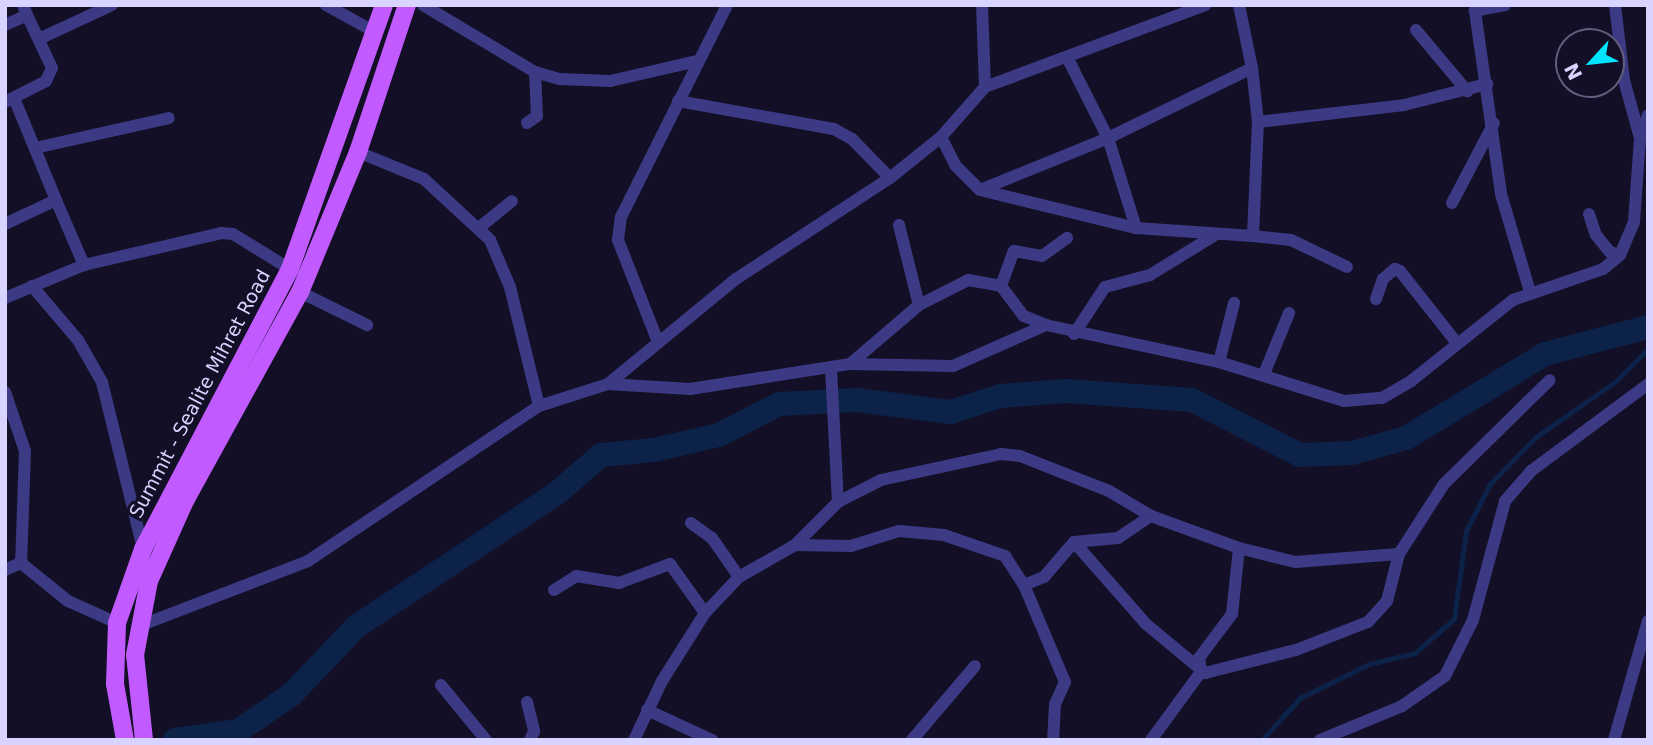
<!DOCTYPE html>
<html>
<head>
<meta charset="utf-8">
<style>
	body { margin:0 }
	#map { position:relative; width:1653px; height:745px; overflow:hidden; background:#130f26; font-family:"DejaVu Sans",sans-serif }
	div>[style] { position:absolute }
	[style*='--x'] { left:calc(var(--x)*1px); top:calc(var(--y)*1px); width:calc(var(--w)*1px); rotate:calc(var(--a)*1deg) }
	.stream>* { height:4.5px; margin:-2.25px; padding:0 2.25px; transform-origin:2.25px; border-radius:2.25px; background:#0c2248 }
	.river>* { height:24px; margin:-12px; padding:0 12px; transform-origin:12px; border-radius:12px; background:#0c2248 }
	.street>* { height:12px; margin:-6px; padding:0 6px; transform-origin:6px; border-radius:6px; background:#3d3a85 }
	.primary>* { height:18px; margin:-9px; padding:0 9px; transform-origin:9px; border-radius:9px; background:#c25bff }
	span { translate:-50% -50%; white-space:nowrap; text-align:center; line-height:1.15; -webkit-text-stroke:6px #130f26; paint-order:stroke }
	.street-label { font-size:19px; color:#d9d4ff }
	.frame { position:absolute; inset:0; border:7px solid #d9d4ff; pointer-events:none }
	.north { position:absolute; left:1555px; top:28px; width:70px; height:70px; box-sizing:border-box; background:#130f26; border:2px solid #625e7d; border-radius:50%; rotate:243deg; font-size:19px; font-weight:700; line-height:28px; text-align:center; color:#d9d4ff }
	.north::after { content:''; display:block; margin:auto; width:24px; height:32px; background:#00e5ff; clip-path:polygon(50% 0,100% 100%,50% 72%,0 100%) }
</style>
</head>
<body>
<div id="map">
	<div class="stream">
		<div style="--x:1262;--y:740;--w:57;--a:-47.9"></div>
		<div style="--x:1300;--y:698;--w:77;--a:-26.2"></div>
		<div style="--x:1369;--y:664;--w:47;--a:-13.4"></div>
		<div style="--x:1415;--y:653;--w:52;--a:-41.1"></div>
		<div style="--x:1454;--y:619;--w:89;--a:-82.2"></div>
		<div style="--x:1466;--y:531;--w:53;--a:-62.9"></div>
		<div style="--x:1490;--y:484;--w:66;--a:-45.6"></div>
		<div style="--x:1536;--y:437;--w:98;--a:-35"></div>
		<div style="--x:1616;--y:381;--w:45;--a:-45"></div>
	</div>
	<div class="river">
		<div style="--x:175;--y:740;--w:64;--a:-8.1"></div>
		<div style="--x:238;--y:731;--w:64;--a:-34.2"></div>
		<div style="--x:291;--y:695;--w:95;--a:-46.3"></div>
		<div style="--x:357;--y:626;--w:240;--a:-33.6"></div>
		<div style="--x:557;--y:493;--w:58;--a:-40.8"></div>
		<div style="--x:601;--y:455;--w:53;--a:-5.4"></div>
		<div style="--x:654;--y:450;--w:67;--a:-13"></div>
		<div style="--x:719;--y:435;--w:68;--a:-27.3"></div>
		<div style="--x:779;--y:404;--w:78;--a:-2.9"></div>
		<div style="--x:857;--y:400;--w:95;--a:7.3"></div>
		<div style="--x:951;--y:412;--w:52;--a:-18.1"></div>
		<div style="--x:1000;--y:396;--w:66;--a:-4.3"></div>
		<div style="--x:1066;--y:391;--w:126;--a:4.1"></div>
		<div style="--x:1192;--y:400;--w:121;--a:27"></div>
		<div style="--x:1300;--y:455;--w:52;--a:-2.2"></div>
		<div style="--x:1352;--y:453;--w:56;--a:-15.5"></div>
		<div style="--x:1406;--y:438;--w:162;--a:-31.1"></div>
		<div style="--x:1545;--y:354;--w:106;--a:-14.7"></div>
	</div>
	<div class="street">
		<div style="--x:326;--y:5;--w:56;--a:28.9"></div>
		<div style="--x:423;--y:5;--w:131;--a:30.9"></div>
		<div style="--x:535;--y:72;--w:26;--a:16"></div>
		<div style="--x:560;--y:79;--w:50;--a:2.3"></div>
		<div style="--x:610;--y:81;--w:89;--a:-12.9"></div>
		<div style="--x:982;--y:5;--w:82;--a:87.9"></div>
		<div style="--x:1505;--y:5;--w:31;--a:169"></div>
		<div style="--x:1475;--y:11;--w:185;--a:81.9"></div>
		<div style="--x:1501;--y:194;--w:102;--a:73.5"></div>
		<div style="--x:1615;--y:5;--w:76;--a:83.2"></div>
		<div style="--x:1624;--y:80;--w:60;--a:74.6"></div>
		<div style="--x:5;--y:25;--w:24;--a:-24"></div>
		<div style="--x:27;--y:15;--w:11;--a:-112"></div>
		<div style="--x:1416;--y:30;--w:80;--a:50.1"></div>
		<div style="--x:41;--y:38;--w:78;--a:-24.9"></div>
		<div style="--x:1067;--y:57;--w:91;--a:63.2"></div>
		<div style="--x:1108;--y:138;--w:94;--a:72.7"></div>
		<div style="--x:678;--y:101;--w:158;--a:10.2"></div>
		<div style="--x:834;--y:129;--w:21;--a:29"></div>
		<div style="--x:852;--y:139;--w:54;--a:45.7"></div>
		<div style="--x:5;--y:102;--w:46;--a:-27.1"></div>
		<div style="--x:46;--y:81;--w:14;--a:-65"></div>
		<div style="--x:52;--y:68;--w:59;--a:-115.3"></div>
		<div style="--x:1258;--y:122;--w:147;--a:-6.6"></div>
		<div style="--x:1404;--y:105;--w:86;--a:-14.2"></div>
		<div style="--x:527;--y:123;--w:12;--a:-35"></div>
		<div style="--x:537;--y:116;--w:44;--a:-92.6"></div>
		<div style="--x:941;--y:137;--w:31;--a:63"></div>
		<div style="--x:955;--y:165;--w:35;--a:45"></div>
		<div style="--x:980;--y:190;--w:138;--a:-22.1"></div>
		<div style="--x:1108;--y:138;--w:160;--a:-25.9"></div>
		<div style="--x:1252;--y:68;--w:64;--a:-101.7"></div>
		<div style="--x:35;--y:148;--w:137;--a:-12.6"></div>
		<div style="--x:358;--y:152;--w:71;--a:22.2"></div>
		<div style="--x:424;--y:179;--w:90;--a:42.7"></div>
		<div style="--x:490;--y:240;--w:51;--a:66.9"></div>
		<div style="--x:510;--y:287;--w:122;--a:76.3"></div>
		<div style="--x:980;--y:190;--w:161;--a:13.7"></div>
		<div style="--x:1136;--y:228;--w:117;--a:3.9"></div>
		<div style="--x:1253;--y:236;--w:114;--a:-87.5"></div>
		<div style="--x:1258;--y:122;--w:54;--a:-96.3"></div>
		<div style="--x:56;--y:200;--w:71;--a:66.7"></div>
		<div style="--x:1452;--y:203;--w:90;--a:-62.3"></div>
		<div style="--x:1589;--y:214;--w:22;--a:72"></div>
		<div style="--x:1596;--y:235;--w:22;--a:51"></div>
		<div style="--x:1610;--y:252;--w:10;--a:17"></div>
		<div style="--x:5;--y:224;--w:56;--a:-25.2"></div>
		<div style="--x:56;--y:200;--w:110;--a:-112.4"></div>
		<div style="--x:899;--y:225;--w:82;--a:76"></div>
		<div style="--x:480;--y:227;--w:41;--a:-39.1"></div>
		<div style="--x:1253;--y:236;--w:38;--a:6"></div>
		<div style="--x:1291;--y:240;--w:62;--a:25.7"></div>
		<div style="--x:32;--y:286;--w:71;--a:49.6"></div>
		<div style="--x:78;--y:340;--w:48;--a:60.3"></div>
		<div style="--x:102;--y:382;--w:172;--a:76.2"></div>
		<div style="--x:1001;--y:286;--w:37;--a:-70"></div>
		<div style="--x:1014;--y:251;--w:28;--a:10"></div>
		<div style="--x:1042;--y:256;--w:31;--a:-36"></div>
		<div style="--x:300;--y:292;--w:75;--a:26.2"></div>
		<div style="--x:5;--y:298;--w:86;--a:-22.7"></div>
		<div style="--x:84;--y:265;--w:141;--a:-13.1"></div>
		<div style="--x:221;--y:233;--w:12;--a:5"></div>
		<div style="--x:233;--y:234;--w:67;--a:31.6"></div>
		<div style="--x:1376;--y:299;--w:21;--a:-71"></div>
		<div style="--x:1383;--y:279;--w:16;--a:-40"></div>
		<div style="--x:1395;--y:269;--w:5;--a:22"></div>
		<div style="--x:1400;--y:271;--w:90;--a:51.7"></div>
		<div style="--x:1074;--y:334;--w:56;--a:-56.6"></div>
		<div style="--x:1105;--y:287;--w:47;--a:-14.9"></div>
		<div style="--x:1150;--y:275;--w:76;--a:-31.6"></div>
		<div style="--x:658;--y:342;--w:110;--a:-111.4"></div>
		<div style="--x:618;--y:240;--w:23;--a:-83"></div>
		<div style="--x:621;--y:217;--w:237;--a:-63.4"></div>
		<div style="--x:1219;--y:362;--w:61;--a:-75.7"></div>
		<div style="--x:850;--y:364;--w:91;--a:-40.5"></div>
		<div style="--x:919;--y:305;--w:55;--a:-27"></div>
		<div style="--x:968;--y:280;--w:34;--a:10"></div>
		<div style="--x:1001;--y:286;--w:38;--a:53"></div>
		<div style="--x:1024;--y:316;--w:24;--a:22"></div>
		<div style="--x:831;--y:369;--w:133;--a:87"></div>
		<div style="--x:1264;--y:374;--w:66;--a:-67.7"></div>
		<div style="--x:608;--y:384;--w:82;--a:3.5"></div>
		<div style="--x:690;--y:389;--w:162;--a:-8.9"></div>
		<div style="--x:850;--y:364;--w:103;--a:1.1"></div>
		<div style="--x:953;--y:366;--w:102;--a:-23.8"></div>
		<div style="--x:1046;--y:325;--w:177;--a:12.1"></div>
		<div style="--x:1219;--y:362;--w:131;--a:17.3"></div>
		<div style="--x:1344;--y:401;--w:38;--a:-5"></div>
		<div style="--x:1382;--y:398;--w:34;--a:-30"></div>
		<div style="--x:1411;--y:381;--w:130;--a:-38.5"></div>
		<div style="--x:1513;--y:300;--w:95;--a:-19"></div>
		<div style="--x:1603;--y:269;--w:22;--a:-39"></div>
		<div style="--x:1620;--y:255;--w:36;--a:-67"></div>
		<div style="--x:1634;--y:222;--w:84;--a:-85.9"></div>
		<div style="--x:1640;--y:138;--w:24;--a:-71"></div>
		<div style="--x:5;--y:392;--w:62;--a:71.3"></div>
		<div style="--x:25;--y:451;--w:112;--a:92"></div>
		<div style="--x:691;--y:523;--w:26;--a:36"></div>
		<div style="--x:712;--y:538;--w:47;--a:55.3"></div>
		<div style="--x:1074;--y:542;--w:109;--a:48.7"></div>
		<div style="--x:1146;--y:624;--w:77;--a:39.7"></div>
		<div style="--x:1205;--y:673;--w:94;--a:-14.2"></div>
		<div style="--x:1296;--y:650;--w:77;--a:-21.3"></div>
		<div style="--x:1368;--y:622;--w:28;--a:-48"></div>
		<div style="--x:1387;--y:601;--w:49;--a:-75.7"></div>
		<div style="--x:795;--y:545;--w:56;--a:1"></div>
		<div style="--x:851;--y:546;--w:50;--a:-17.4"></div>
		<div style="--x:899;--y:531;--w:45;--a:5.1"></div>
		<div style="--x:944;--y:535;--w:65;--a:19"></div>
		<div style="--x:1005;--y:556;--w:35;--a:57"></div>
		<div style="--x:1024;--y:585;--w:22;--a:-22"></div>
		<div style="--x:1044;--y:577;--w:46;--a:-49.4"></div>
		<div style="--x:1074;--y:542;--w:44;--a:-5.2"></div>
		<div style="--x:1118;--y:538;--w:40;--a:-34"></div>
		<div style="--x:5;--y:570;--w:17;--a:-24"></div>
		<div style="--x:21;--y:563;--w:60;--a:39"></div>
		<div style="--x:68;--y:601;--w:54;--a:24.2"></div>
		<div style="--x:1024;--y:585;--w:105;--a:67.1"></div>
		<div style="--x:1065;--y:682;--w:24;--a:114"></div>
		<div style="--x:1055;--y:704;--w:36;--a:93"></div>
		<div style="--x:554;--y:590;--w:26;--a:-32"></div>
		<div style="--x:576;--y:576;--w:44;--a:9.2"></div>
		<div style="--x:619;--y:583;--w:54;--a:-20.4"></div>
		<div style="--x:670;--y:564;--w:60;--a:54.5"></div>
		<div style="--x:139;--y:626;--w:181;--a:-21"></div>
		<div style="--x:308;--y:561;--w:278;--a:-33.9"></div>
		<div style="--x:539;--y:406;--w:72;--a:-17.7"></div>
		<div style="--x:608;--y:384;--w:166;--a:-39.4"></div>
		<div style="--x:736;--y:279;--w:184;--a:-33.3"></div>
		<div style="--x:890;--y:178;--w:65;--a:-38.8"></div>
		<div style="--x:941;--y:137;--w:67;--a:-48.7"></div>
		<div style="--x:985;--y:87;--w:235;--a:-20.4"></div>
		<div style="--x:441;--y:685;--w:71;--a:50.7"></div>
		<div style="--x:527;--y:702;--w:30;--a:76"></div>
		<div style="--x:534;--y:731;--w:10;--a:114"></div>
		<div style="--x:647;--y:710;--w:72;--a:24.8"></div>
		<div style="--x:634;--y:740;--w:65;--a:-64.6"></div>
		<div style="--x:662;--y:681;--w:80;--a:-57.7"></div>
		<div style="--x:705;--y:613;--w:50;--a:-46.6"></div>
		<div style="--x:739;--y:577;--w:64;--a:-29.7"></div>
		<div style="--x:795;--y:545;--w:61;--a:-45"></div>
		<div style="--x:838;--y:502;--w:48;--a:-27.1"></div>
		<div style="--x:881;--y:480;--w:123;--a:-12.2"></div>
		<div style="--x:1001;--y:454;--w:19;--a:6"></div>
		<div style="--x:1020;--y:456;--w:96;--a:21.5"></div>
		<div style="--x:1109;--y:491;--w:49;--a:30.8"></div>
		<div style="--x:1151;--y:516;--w:94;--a:20"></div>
		<div style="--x:1239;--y:548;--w:58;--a:14"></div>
		<div style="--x:1295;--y:562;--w:104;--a:-4.4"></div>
		<div style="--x:1399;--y:554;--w:83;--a:-57.3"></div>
		<div style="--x:1444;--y:484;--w:148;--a:-44.5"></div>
		<div style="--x:912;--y:740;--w:97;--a:-49.6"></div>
		<div style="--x:1151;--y:740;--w:84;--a:-53.7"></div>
		<div style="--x:1201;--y:672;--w:14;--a:-98"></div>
		<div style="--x:1199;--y:658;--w:55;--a:-53.1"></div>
		<div style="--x:1232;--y:614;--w:66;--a:-83.9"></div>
		<div style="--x:1320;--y:740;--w:89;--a:-22.5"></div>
		<div style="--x:1402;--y:706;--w:52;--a:-34.9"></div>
		<div style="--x:1445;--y:676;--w:63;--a:-63.4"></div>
		<div style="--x:1473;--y:620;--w:123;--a:-74.9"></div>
		<div style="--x:1505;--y:501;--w:40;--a:-49"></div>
		<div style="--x:1531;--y:471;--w:146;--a:-36.6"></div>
		<div style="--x:1614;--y:740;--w:124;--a:-74.1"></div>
	</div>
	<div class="primary">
		<div style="--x:125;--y:740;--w:57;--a:-100.1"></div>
		<div style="--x:115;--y:684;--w:61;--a:-88.1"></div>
		<div style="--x:117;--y:623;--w:78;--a:-70.6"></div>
		<div style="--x:143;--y:549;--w:316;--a:-62.3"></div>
		<div style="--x:290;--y:269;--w:280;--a:-70.4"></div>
		<div style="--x:144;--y:740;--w:85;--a:-96"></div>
		<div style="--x:135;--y:655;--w:75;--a:-79.3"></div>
		<div style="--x:149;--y:581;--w:88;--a:-65.8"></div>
		<div style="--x:185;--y:501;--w:239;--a:-61.2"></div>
		<div style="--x:300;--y:292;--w:152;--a:-67.5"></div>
		<div style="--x:358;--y:152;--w:155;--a:-71.6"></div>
	</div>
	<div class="street-label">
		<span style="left:200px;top:394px;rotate:-62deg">Summit - Sealite Mihret Road</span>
	</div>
	<div class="frame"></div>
	<div class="north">N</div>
</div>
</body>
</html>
